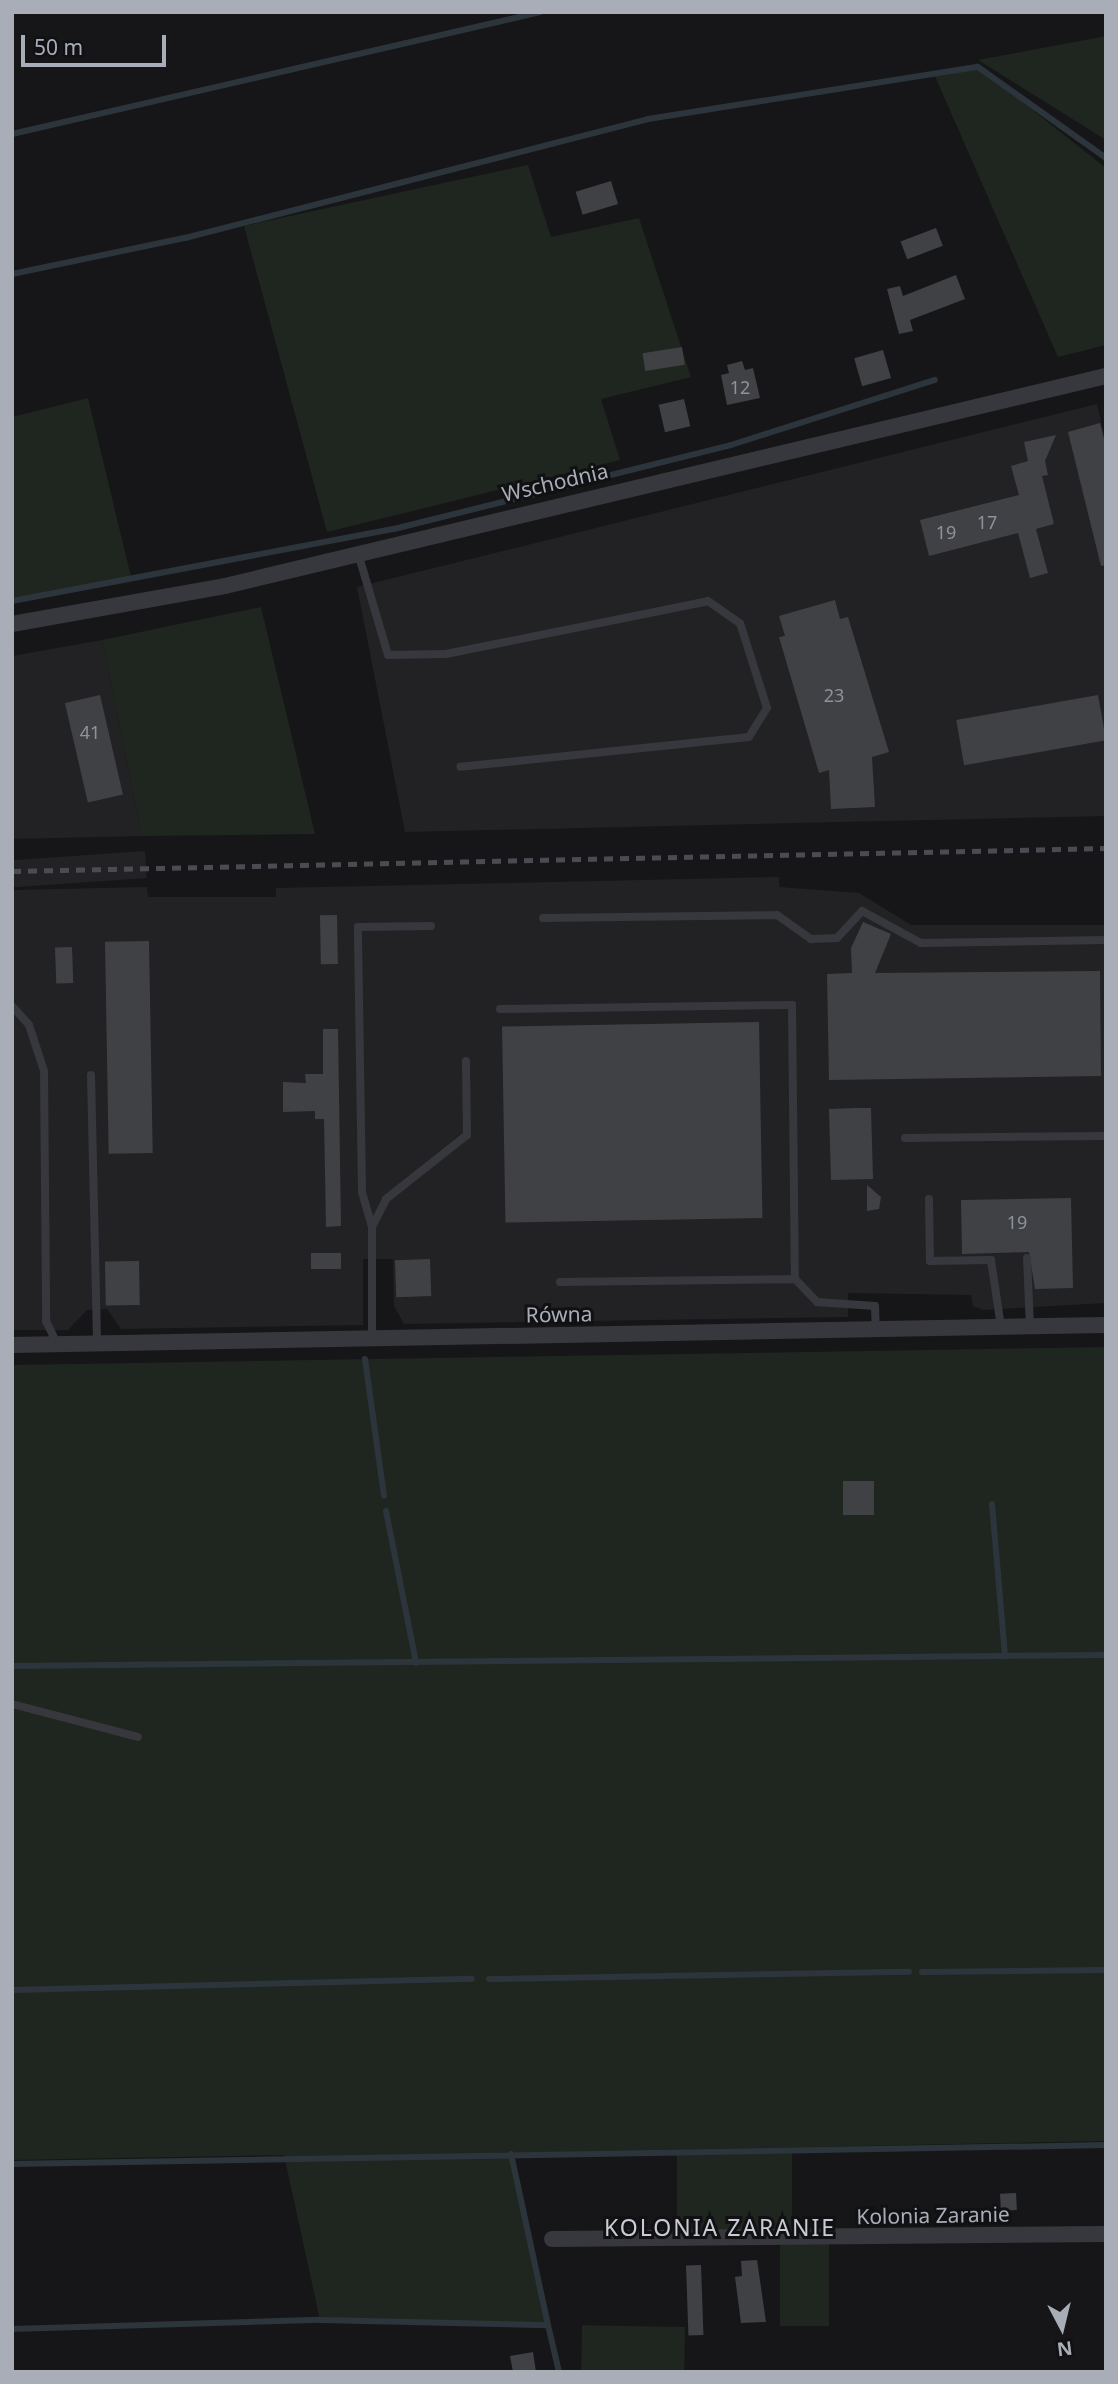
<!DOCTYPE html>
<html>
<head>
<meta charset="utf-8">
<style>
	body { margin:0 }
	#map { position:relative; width:1118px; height:2384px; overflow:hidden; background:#161618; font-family:"Noto Sans",sans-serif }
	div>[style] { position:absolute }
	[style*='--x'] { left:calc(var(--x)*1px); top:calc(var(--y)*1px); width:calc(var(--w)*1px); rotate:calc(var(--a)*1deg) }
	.built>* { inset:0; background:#222225; transform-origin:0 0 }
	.green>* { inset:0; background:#1e261f; transform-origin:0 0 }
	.stream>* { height:6px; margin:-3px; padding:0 3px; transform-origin:3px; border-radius:3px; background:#2c353c }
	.building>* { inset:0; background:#404145; transform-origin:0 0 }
	.service>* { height:8px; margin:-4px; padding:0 4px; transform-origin:4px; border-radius:4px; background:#37383d }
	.minor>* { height:16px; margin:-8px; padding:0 8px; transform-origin:8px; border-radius:8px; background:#37383d }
	.rail>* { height:5px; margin-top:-2.5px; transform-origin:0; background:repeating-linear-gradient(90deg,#4a4c52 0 9px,transparent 0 16px) }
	span { translate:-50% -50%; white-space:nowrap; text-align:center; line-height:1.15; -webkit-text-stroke:6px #111113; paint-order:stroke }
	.number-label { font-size:18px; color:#8e929b }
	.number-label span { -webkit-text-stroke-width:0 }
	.street-label { font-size:21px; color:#a8adb8 }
	.neighbourhood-label { font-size:23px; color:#c9ccd4; letter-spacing:2px }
	.frame { position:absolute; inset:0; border:14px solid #a8adb8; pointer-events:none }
	.north { position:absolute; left:1027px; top:2293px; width:70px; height:70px; -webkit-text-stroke:5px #111113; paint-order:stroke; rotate:173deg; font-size:19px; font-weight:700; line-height:28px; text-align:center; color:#a8adb8 }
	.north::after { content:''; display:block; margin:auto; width:24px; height:32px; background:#a8adb8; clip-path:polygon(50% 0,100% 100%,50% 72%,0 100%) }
	.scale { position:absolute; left:21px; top:35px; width:145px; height:32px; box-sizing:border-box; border:4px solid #a8adb8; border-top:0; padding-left:9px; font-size:21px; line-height:24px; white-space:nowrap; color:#a8adb8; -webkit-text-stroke:5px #111113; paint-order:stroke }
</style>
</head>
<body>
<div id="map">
	<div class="built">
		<div style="clip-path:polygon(1097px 404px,1106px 443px,1106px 816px,405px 832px,357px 587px)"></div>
		<div style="clip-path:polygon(102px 640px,142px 836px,12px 839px,12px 656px)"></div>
		<div style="left:145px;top:851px;width:27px;height:133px;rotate:86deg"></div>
		<div style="clip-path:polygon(779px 877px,779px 887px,859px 893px,911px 925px,1106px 925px,1106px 1303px,983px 1310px,973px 1306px,971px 1295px,848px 1293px,848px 1317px,404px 1324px,394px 1306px,393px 1259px,363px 1259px,363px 1325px,121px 1329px,107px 1309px,87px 1310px,68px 1330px,12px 1330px,12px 890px,147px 887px,148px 897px,276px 897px,276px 888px)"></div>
	</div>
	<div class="green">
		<div style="clip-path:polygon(1106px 36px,1106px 140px,978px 60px)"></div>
		<div style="clip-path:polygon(978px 67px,1106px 168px,1106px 345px,1058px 357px,934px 74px)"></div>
		<div style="clip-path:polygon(528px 165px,551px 237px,639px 218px,691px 377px,601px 399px,620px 460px,327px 532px,244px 226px)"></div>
		<div style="clip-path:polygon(88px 398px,132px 581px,12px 598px,12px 417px)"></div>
		<div style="clip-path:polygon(261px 607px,315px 834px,142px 836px,102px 640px)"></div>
		<div style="clip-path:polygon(1106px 1347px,1106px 2141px,508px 2153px,548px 2325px,320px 2320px,284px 2155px,12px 2160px,12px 1365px)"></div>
		<div style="left:677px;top:2152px;width:115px;height:81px"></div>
		<div style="left:780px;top:2242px;width:49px;height:84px"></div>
		<div style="left:685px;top:2327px;width:45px;height:103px;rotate:91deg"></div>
	</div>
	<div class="stream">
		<div style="--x:12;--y:134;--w:543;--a:-12.99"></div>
		<div style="--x:12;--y:274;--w:177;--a:-11.8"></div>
		<div style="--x:185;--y:238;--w:478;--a:-14.4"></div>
		<div style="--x:648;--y:119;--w:334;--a:-9"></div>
		<div style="--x:978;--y:67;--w:157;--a:35.4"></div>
		<div style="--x:12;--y:601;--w:389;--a:-10.7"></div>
		<div style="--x:394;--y:529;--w:347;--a:-14"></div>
		<div style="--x:731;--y:445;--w:214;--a:-17.7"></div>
		<div style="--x:365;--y:1359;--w:138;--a:82.1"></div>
		<div style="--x:992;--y:1504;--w:153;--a:85.1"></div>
		<div style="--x:386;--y:1511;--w:155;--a:78.8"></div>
		<div style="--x:12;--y:1666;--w:1094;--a:-0.58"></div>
		<div style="--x:922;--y:1972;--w:184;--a:-0.6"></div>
		<div style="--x:489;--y:1979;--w:420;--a:-1"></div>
		<div style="--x:12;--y:1990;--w:460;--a:-1.4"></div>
		<div style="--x:12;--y:2164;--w:1094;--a:-0.99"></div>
		<div style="--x:548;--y:2325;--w:48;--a:76.8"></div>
		<div style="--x:12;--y:2329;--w:308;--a:-1.7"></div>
		<div style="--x:320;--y:2320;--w:228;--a:1.3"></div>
		<div style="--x:548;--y:2325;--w:175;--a:-102.2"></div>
	</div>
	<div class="building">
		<div style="left:611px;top:181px;width:24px;height:37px;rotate:73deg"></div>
		<div style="left:936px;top:228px;width:19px;height:38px;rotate:69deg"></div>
		<div style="clip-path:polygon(956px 275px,965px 299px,910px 320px,913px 331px,899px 334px,887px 289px,900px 286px,903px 296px)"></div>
		<div style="left:682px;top:347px;width:18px;height:40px;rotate:81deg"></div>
		<div style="left:883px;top:350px;width:29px;height:30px;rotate:74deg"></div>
		<div style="clip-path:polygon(742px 361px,745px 370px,753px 368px,760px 398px,727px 405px,721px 375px,729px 373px,727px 365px)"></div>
		<div style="left:684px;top:399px;width:28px;height:26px;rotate:77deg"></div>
		<div style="clip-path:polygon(1100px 423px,1106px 447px,1106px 565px,1101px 566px,1068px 432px)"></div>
		<div style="clip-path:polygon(1056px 435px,1045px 461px,1048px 475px,1042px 476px,1054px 524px,1036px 529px,1048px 573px,1030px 578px,1018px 533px,929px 556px,920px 520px,1019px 495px,1011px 466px,1028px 461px,1024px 442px)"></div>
		<div style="clip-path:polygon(835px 600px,840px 619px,848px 617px,889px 752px,872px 757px,875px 807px,831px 809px,829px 770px,819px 773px,779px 637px,785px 636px,779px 616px)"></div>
		<div style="left:100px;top:695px;width:102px;height:36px;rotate:77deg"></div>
		<div style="left:1098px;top:695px;width:46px;height:144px;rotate:80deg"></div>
		<div style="left:337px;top:915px;width:49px;height:17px;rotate:89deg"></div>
		<div style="clip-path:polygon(863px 922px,891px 934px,875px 973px,1100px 971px,1101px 1076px,829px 1080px,827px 974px,852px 973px,851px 948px)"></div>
		<div style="left:149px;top:941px;width:212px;height:44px;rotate:89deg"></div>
		<div style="left:72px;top:947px;width:36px;height:17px;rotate:88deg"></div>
		<div style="left:759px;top:1022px;width:196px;height:257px;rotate:89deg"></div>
		<div style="clip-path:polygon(323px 1029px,338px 1029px,341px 1226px,326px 1227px,324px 1119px,315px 1119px,315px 1111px,283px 1112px,283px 1082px,306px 1083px,305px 1074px,323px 1074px)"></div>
		<div style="clip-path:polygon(856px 1108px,871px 1108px,873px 1179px,831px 1180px,829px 1109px)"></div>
		<div style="clip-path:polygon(867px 1185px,881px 1197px,879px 1209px,867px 1211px)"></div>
		<div style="clip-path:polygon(1071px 1198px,1073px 1288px,1035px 1289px,1029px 1252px,962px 1254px,961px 1200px)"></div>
		<div style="left:311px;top:1253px;width:30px;height:16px"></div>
		<div style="left:430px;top:1259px;width:37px;height:35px;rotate:88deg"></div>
		<div style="left:139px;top:1261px;width:44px;height:34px;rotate:89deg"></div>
		<div style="left:874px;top:1481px;width:34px;height:31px;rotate:90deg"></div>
		<div style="left:1016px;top:2193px;width:17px;height:16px;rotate:87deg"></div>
		<div style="clip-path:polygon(757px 2260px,766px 2322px,741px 2323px,735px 2277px,742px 2276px,741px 2261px)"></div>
		<div style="left:701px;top:2265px;width:70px;height:15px;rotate:88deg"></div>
		<div style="clip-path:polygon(533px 2352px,536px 2372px,513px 2372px,510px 2356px)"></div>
	</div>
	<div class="service">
		<div style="--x:358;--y:553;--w:106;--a:73.6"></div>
		<div style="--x:388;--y:655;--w:58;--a:-1"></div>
		<div style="--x:446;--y:654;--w:267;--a:-11.4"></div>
		<div style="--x:708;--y:601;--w:39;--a:35"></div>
		<div style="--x:740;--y:623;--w:89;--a:72.4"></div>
		<div style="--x:767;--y:708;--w:34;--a:122"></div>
		<div style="--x:749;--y:737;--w:290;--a:174.1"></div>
		<div style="--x:543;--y:918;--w:234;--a:-0.7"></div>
		<div style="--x:777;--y:915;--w:42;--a:35.2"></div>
		<div style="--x:811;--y:939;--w:26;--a:-2"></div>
		<div style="--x:837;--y:938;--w:37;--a:-47"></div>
		<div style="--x:862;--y:911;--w:67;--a:28.5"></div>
		<div style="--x:921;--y:943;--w:185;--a:-0.9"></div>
		<div style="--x:12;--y:1006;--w:25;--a:48"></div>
		<div style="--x:29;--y:1025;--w:48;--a:71.9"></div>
		<div style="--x:44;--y:1071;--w:250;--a:89.5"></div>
		<div style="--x:46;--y:1321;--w:25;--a:64"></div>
		<div style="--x:500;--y:1009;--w:292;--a:-0.8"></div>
		<div style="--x:792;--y:1005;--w:274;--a:89.4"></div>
		<div style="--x:795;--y:1279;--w:32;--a:46"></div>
		<div style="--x:817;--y:1302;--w:58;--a:3.9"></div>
		<div style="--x:875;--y:1306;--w:23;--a:88"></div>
		<div style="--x:91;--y:1075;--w:268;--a:88.7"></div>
		<div style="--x:905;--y:1138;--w:201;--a:-0.6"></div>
		<div style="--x:929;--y:1199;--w:62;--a:89.1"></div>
		<div style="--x:930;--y:1261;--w:61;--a:-0.9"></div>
		<div style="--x:991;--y:1260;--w:68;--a:81.5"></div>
		<div style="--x:372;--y:1227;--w:31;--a:-63"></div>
		<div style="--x:386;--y:1199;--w:103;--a:-38.3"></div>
		<div style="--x:467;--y:1135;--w:74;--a:-90.8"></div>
		<div style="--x:1027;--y:1258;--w:68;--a:87.5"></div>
		<div style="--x:560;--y:1282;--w:235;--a:-0.7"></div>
		<div style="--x:372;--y:1338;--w:111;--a:-90"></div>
		<div style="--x:372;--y:1227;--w:37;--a:-106"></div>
		<div style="--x:362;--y:1191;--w:264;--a:-90.9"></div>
		<div style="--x:358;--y:927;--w:73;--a:-0.8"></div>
		<div style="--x:12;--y:1704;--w:130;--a:14.7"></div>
	</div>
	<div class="minor">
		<div style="--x:12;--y:624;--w:216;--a:-10.1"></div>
		<div style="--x:225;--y:586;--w:906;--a:-13.41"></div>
		<div style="--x:12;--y:1345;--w:1094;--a:-1.05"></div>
		<div style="--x:552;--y:2239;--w:554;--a:-0.52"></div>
	</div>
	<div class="rail">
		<div style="--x:12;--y:871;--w:1094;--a:-1.2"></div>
	</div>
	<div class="number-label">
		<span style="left:740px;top:387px">12</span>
		<span style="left:987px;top:522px">17</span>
		<span style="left:946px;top:532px">19</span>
		<span style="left:834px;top:695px">23</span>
		<span style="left:90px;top:732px">41</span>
		<span style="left:1017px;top:1222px">19</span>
	</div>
	<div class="street-label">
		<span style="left:555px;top:482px;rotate:-13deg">Wschodnia</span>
		<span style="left:559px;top:1314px;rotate:-1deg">Równa</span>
		<span style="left:933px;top:2215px;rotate:-1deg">Kolonia Zaranie</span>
	</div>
	<div class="neighbourhood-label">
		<span style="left:720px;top:2227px">KOLONIA ZARANIE</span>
	</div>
	<div class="frame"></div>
	<div class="north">N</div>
	<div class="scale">50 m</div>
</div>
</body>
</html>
